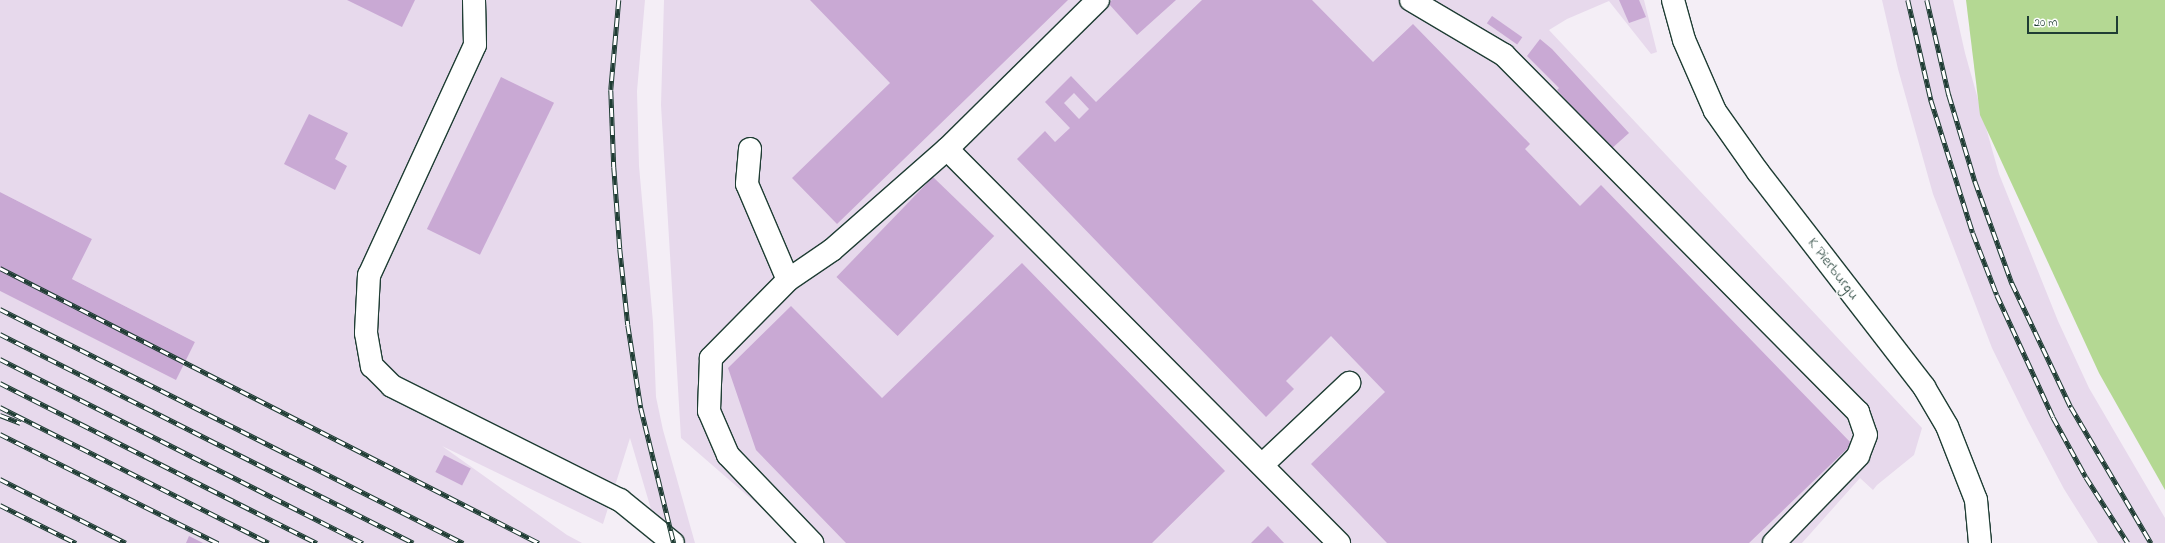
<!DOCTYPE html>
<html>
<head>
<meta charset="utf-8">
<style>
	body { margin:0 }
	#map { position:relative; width:2165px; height:543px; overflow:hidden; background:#f4eef6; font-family:"Indie Flower",sans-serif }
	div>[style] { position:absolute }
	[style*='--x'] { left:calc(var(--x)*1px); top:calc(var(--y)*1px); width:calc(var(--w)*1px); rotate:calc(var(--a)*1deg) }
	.built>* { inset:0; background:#e7d9ec }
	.green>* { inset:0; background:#b4d893 }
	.building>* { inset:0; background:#c9a9d4; transform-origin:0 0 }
	.roads { filter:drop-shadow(1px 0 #1f3d34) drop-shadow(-1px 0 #1f3d34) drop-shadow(0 1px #1f3d34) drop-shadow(0 -1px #1f3d34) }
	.minor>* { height:22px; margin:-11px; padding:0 11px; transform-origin:11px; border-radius:11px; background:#fff }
	.rail>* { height:4.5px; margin-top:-2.25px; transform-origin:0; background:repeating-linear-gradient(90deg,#fff 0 9px,#1f3d34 0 18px); box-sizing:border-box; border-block:1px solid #1f3d34 }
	span { translate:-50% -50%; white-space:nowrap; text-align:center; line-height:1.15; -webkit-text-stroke:3.5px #fff; paint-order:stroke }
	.street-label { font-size:16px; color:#1f3d34 }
	.scale { position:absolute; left:2027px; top:16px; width:91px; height:18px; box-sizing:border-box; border:2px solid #1f3d34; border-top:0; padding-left:5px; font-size:12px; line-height:14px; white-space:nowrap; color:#1f3d34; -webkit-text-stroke:3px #fff; paint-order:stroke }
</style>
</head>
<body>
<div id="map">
	<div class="built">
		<div style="clip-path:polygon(0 0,645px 0,637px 91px,639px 166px,653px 322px,656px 397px,663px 430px,695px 543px,661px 543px,630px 438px,603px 524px,442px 446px,567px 535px,582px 543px,0 543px,0 291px,176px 379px,195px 342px,72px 279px,92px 239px,0 192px)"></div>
		<div style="clip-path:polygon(664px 0,1644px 0,1657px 52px,1651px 54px,1609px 1px,1567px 19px,1549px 30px,1922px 428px,1914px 455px,1877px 485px,1873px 490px,1860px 478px,1802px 543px,802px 543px,681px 438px,661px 105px)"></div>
		<div style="clip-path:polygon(1882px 0,1953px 0,1965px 53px,1999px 174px,2058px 321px,2089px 388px,2165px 518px,2165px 543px,2098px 543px,2064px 489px,2027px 419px,1992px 348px,1933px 194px,1898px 69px)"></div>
	</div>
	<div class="green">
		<div style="clip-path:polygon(1966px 0,2165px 0,2165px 490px,2099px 373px,1980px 115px)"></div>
	</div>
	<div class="building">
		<div style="clip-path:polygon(347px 0,415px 0,402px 27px)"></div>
		<div style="clip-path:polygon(810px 0,1068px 0,837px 224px,792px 178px,890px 83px)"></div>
		<div style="clip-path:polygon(1112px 0,1176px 0,1137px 35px,1108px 3px)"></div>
		<div style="clip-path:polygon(evenodd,1202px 0,1312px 0,1373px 62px,1413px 24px,1530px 144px,1525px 149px,1580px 206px,1601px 185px,1852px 444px,1749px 543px,1387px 543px,1311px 464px,1385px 392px,1331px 336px,1286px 381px,1294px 389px,1266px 417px,1017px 159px,1045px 131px,1055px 142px,1070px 128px,1045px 102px,1071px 76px,1096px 102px,1202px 0,1074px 93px,1089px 109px,1079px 119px,1064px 103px,1074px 93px)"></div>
		<div style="clip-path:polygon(1619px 0,1639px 0,1646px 17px,1629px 23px)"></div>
		<div style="left:1492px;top:16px;width:37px;height:9px;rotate:35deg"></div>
		<div style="clip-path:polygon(1540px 39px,1552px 49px,1629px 133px,1610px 150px,1557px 90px,1559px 88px,1527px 56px)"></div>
		<div style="left:501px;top:77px;width:59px;height:169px;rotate:26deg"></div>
		<div style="clip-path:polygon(309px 114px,348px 133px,335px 159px,347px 166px,335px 190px,284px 164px)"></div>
		<div style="left:933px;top:177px;width:85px;height:139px;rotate:44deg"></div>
		<div style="clip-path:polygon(0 192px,92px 239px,72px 279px,195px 342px,176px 380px,0 291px)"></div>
		<div style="clip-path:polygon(1022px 263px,1225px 471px,1152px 543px,846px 543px,756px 450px,728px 368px,791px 306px,882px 398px)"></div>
		<div style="left:444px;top:455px;width:30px;height:19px;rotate:27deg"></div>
		<div style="clip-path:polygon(1268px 526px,1284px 543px,1251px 543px)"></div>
		<div style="clip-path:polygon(189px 536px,203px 543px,186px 543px)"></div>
	</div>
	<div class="roads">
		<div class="minor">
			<div style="--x:474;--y:0;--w:45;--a:88.7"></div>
			<div style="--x:475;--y:45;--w:253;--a:114.7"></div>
			<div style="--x:369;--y:275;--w:58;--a:93"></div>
			<div style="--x:366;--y:333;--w:34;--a:80"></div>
			<div style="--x:372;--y:366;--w:28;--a:45"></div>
			<div style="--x:392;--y:386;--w:255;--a:26.6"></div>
			<div style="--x:620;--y:500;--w:68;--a:39.1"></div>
			<div style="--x:1411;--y:0;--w:108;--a:30.6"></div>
			<div style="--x:1504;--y:55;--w:503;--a:45.24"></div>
			<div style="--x:1858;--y:412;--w:24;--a:71"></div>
			<div style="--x:1866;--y:435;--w:22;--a:111"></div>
			<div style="--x:1858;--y:456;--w:121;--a:134"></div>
			<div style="--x:1673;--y:0;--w:41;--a:74.6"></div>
			<div style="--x:1684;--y:40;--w:77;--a:66.4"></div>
			<div style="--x:1715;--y:111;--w:75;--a:54.8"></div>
			<div style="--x:1758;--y:172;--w:272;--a:52.3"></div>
			<div style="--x:1924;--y:387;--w:45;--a:59.5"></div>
			<div style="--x:1947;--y:426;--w:79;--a:68.6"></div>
			<div style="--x:1976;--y:500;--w:43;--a:84.7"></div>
			<div style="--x:750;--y:149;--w:35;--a:95"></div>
			<div style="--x:747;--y:184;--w:104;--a:66.9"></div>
			<div style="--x:788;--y:280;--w:53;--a:-34.3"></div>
			<div style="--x:832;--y:250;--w:153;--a:-41.3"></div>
			<div style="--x:947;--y:149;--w:556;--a:45.15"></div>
			<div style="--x:947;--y:149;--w:212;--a:-44.6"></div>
			<div style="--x:788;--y:280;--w:110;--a:134.6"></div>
			<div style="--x:711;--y:358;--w:53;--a:92.2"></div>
			<div style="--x:709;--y:411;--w:48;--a:66.6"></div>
			<div style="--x:728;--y:455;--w:122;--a:46.3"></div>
			<div style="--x:1262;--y:465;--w:120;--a:-43.3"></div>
		</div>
	</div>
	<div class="rail">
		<div style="--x:619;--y:0;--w:90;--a:95.1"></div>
		<div style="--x:611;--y:90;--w:77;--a:87.8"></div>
		<div style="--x:614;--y:167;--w:82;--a:85.8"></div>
		<div style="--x:620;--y:249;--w:76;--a:84"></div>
		<div style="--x:628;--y:325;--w:84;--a:81.1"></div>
		<div style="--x:641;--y:408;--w:139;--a:76.3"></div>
		<div style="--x:1908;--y:0;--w:103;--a:77"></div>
		<div style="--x:1931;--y:100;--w:139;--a:72.5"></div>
		<div style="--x:1973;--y:233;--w:66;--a:68.8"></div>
		<div style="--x:1997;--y:295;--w:134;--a:65.3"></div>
		<div style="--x:2053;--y:417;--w:68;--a:61.2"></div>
		<div style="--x:2086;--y:477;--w:78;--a:57.5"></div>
		<div style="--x:1927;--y:0;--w:98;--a:77"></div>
		<div style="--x:1949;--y:95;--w:90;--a:73.2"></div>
		<div style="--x:1975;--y:181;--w:109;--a:70.1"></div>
		<div style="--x:2012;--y:283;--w:137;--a:64.6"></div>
		<div style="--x:2071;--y:407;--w:158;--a:59.5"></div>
		<div style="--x:0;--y:268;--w:605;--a:27.03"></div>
		<div style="--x:0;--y:309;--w:519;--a:26.81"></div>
		<div style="--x:0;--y:334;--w:463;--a:26.8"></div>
		<div style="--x:0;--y:359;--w:407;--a:26.9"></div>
		<div style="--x:0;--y:383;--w:355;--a:26.8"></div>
		<div style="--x:0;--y:407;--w:301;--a:26.8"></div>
		<div style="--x:0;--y:415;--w:22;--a:21"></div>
		<div style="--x:0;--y:434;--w:244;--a:26.6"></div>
		<div style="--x:0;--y:479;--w:141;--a:26.9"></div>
		<div style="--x:0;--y:505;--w:85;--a:26.6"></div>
	</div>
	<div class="street-label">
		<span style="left:1833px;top:269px;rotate:52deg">K Pierburgu</span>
	</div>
	<div class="scale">20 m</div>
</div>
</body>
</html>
